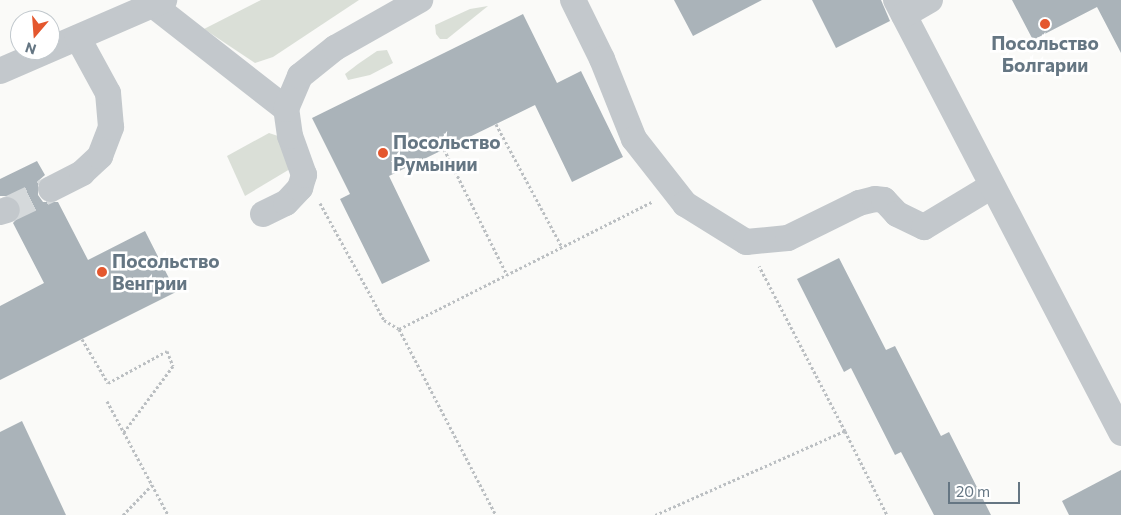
<!DOCTYPE html>
<html>
<head>
<meta charset="utf-8">
<style>
	body { margin:0 }
	#map { position:relative; width:1121px; height:515px; overflow:hidden; background:#fafaf8; font-family:Commissioner,sans-serif }
	div>[style] { position:absolute }
	[style*='--x'] { left:calc(var(--x)*1px); top:calc(var(--y)*1px); width:calc(var(--w)*1px); rotate:calc(var(--a)*1deg) }
	.green>* { inset:0; background:#dadfd7 }
	.building>* { inset:0; background:#aab3b9 }
	.minor-tunnel>* { height:26px; margin-top:-13px; transform-origin:0; background:repeating-linear-gradient(90deg,#d5d9db 0 26px,transparent 0 39px) }
	.path>* { height:3px; margin-top:-1.5px; transform-origin:0; background:repeating-linear-gradient(90deg,#bbbfc2 0 2.5px,transparent 0 5px) }
	.minor>* { height:26px; margin:-13px; padding:0 13px; transform-origin:13px; border-radius:13px; background:#c3c8cc }
	.dots>* { width:14px; height:14px; translate:-50% -50%; box-sizing:border-box; border:2px solid #fff; border-radius:50% }
	span { translate:-50% -50%; white-space:nowrap; text-align:center; line-height:1.15; -webkit-text-stroke:5px #fff; paint-order:stroke }
	.poi-label { font-size:19px; color:#657683; font-weight:700 }
	.left { translate:0 -50%; text-align:left }
	.north { position:absolute; left:10px; top:10px; width:50px; height:50px; box-sizing:border-box; background:#fff; border:1px solid #c1c8cd; border-radius:50%; rotate:198deg; font-size:14px; font-weight:700; line-height:20px; text-align:center; color:#657683 }
	.north::after { content:''; display:block; margin:auto; width:18px; height:22px; background:#e4572e; clip-path:polygon(50% 0,100% 100%,50% 72%,0 100%) }
	.scale { position:absolute; left:948px; top:482px; width:72px; height:22px; box-sizing:border-box; border:2px solid #657683; border-top:0; padding-left:6px; font-size:15px; line-height:18px; white-space:nowrap; color:#657683; -webkit-text-stroke:4px #fff; paint-order:stroke }
</style>
</head>
<body>
<div id="map">
	<div class="green">
		<div style="clip-path:polygon(261px 0,359px 0,273px 57px,255px 63px,204px 29px)"></div>
		<div style="clip-path:polygon(488px 6px,447px 39px,440px 39px,436px 34px,435px 25px,470px 9px)"></div>
		<div style="clip-path:polygon(387px 50px,393px 63px,370px 75px,348px 80px,345px 74px,358px 64px,377px 51px)"></div>
		<div style="clip-path:polygon(269px 133px,278px 136px,290px 169px,245px 196px,227px 156px)"></div>
	</div>
	<div class="building">
		<div style="clip-path:polygon(674px 0,762px 0,693px 36px)"></div>
		<div style="clip-path:polygon(812px 0,881px 0,890px 21px,836px 48px)"></div>
		<div style="clip-path:polygon(1012px 0,1121px 0,1121px 53px,1097px 7px,1033px 40px)"></div>
		<div style="clip-path:polygon(523px 14px,557px 83px,581px 71px,623px 157px,572px 182px,535px 105px,389px 176px,430px 261px,382px 284px,340px 199px,350px 194px,312px 118px)"></div>
		<div style="clip-path:polygon(37px 161px,45px 175px,38px 181px,38px 195px,43px 202px,58px 202px,88px 260px,145px 231px,176px 292px,0 380px,0 306px,44px 283px,13px 223px,21px 214px,21px 205px,11px 196px,0 196px,0 179px)"></div>
		<div style="clip-path:polygon(839px 258px,886px 350px,895px 346px,941px 436px,949px 432px,991px 515px,934px 515px,901px 452px,895px 455px,851px 368px,844px 372px,797px 279px)"></div>
		<div style="clip-path:polygon(22px 421px,66px 515px,0 515px,0 432px)"></div>
		<div style="clip-path:polygon(1121px 470px,1121px 515px,1069px 515px,1062px 501px)"></div>
	</div>
	<div class="minor-tunnel">
		<div style="--x:7;--y:210;--w:49;--a:-25.5"></div>
	</div>
	<div class="path">
		<div style="--x:496;--y:124;--w:140;--a:61.8"></div>
		<div style="--x:444;--y:149;--w:141;--a:63.4"></div>
		<div style="--x:320;--y:203;--w:133;--a:61.3"></div>
		<div style="--x:384;--y:320;--w:17;--a:31"></div>
		<div style="--x:399;--y:329;--w:283;--a:-26.7"></div>
		<div style="--x:399;--y:329;--w:210;--a:62.5"></div>
		<div style="--x:82;--y:339;--w:51;--a:59.4"></div>
		<div style="--x:108;--y:383;--w:67;--a:-28.5"></div>
		<div style="--x:167;--y:351;--w:16;--a:68"></div>
		<div style="--x:173;--y:366;--w:82;--a:126.6"></div>
		<div style="--x:107;--y:401;--w:129;--a:61.8"></div>
		<div style="--x:845;--y:431;--w:94;--a:63.4"></div>
		<div style="--x:123;--y:515;--w:42;--a:-46"></div>
		<div style="--x:655;--y:515;--w:208;--a:-23.9"></div>
		<div style="--x:845;--y:431;--w:186;--a:-117.5"></div>
	</div>
	<div class="minor">
		<div style="--x:573;--y:0;--w:66;--a:63.8"></div>
		<div style="--x:602;--y:59;--w:86;--a:68.2"></div>
		<div style="--x:634;--y:139;--w:83;--a:51.9"></div>
		<div style="--x:685;--y:204;--w:72;--a:31.9"></div>
		<div style="--x:746;--y:242;--w:42;--a:-5.4"></div>
		<div style="--x:788;--y:238;--w:79;--a:-26.2"></div>
		<div style="--x:859;--y:203;--w:16;--a:-14"></div>
		<div style="--x:875;--y:199;--w:9;--a:6"></div>
		<div style="--x:884;--y:200;--w:19;--a:47"></div>
		<div style="--x:897;--y:214;--w:30;--a:26"></div>
		<div style="--x:924;--y:227;--w:79;--a:-31.1"></div>
		<div style="--x:896;--y:0;--w:488;--a:62.5"></div>
		<div style="--x:153;--y:5;--w:169;--a:38"></div>
		<div style="--x:904;--y:15;--w:30;--a:-30"></div>
		<div style="--x:0;--y:71;--w:179;--a:-23.4"></div>
		<div style="--x:51;--y:189;--w:35;--a:-27"></div>
		<div style="--x:82;--y:173;--w:25;--a:-43"></div>
		<div style="--x:100;--y:156;--w:31;--a:-69"></div>
		<div style="--x:111;--y:127;--w:34;--a:-95"></div>
		<div style="--x:108;--y:93;--w:63;--a:-118.6"></div>
		<div style="--x:0;--y:212;--w:7;--a:-16"></div>
		<div style="--x:263;--y:214;--w:25;--a:-26"></div>
		<div style="--x:286;--y:203;--w:21;--a:-47"></div>
		<div style="--x:300;--y:188;--w:14;--a:-73"></div>
		<div style="--x:304;--y:175;--w:41;--a:-109.7"></div>
		<div style="--x:290;--y:136;--w:27;--a:-98"></div>
		<div style="--x:286;--y:109;--w:36;--a:-67"></div>
		<div style="--x:300;--y:76;--w:45;--a:-38.7"></div>
		<div style="--x:335;--y:48;--w:98;--a:-29.5"></div>
	</div>
	<div class="dots">
		<div style="left:1045px;top:24px;background:#e4572e"></div>
		<div style="left:383px;top:153px;background:#e4572e"></div>
		<div style="left:102px;top:272px;background:#e4572e"></div>
	</div>
	<div class="poi-label">
		<span style="left:1045px;top:54px">Посольство<br>Болгарии</span>
		<span class="left" style="left:393px;top:153px">Посольство<br>Румынии</span>
		<span class="left" style="left:112px;top:272px">Посольство<br>Венгрии</span>
	</div>
	<div class="north">N</div>
	<div class="scale">20 m</div>
</div>
</body>
</html>
